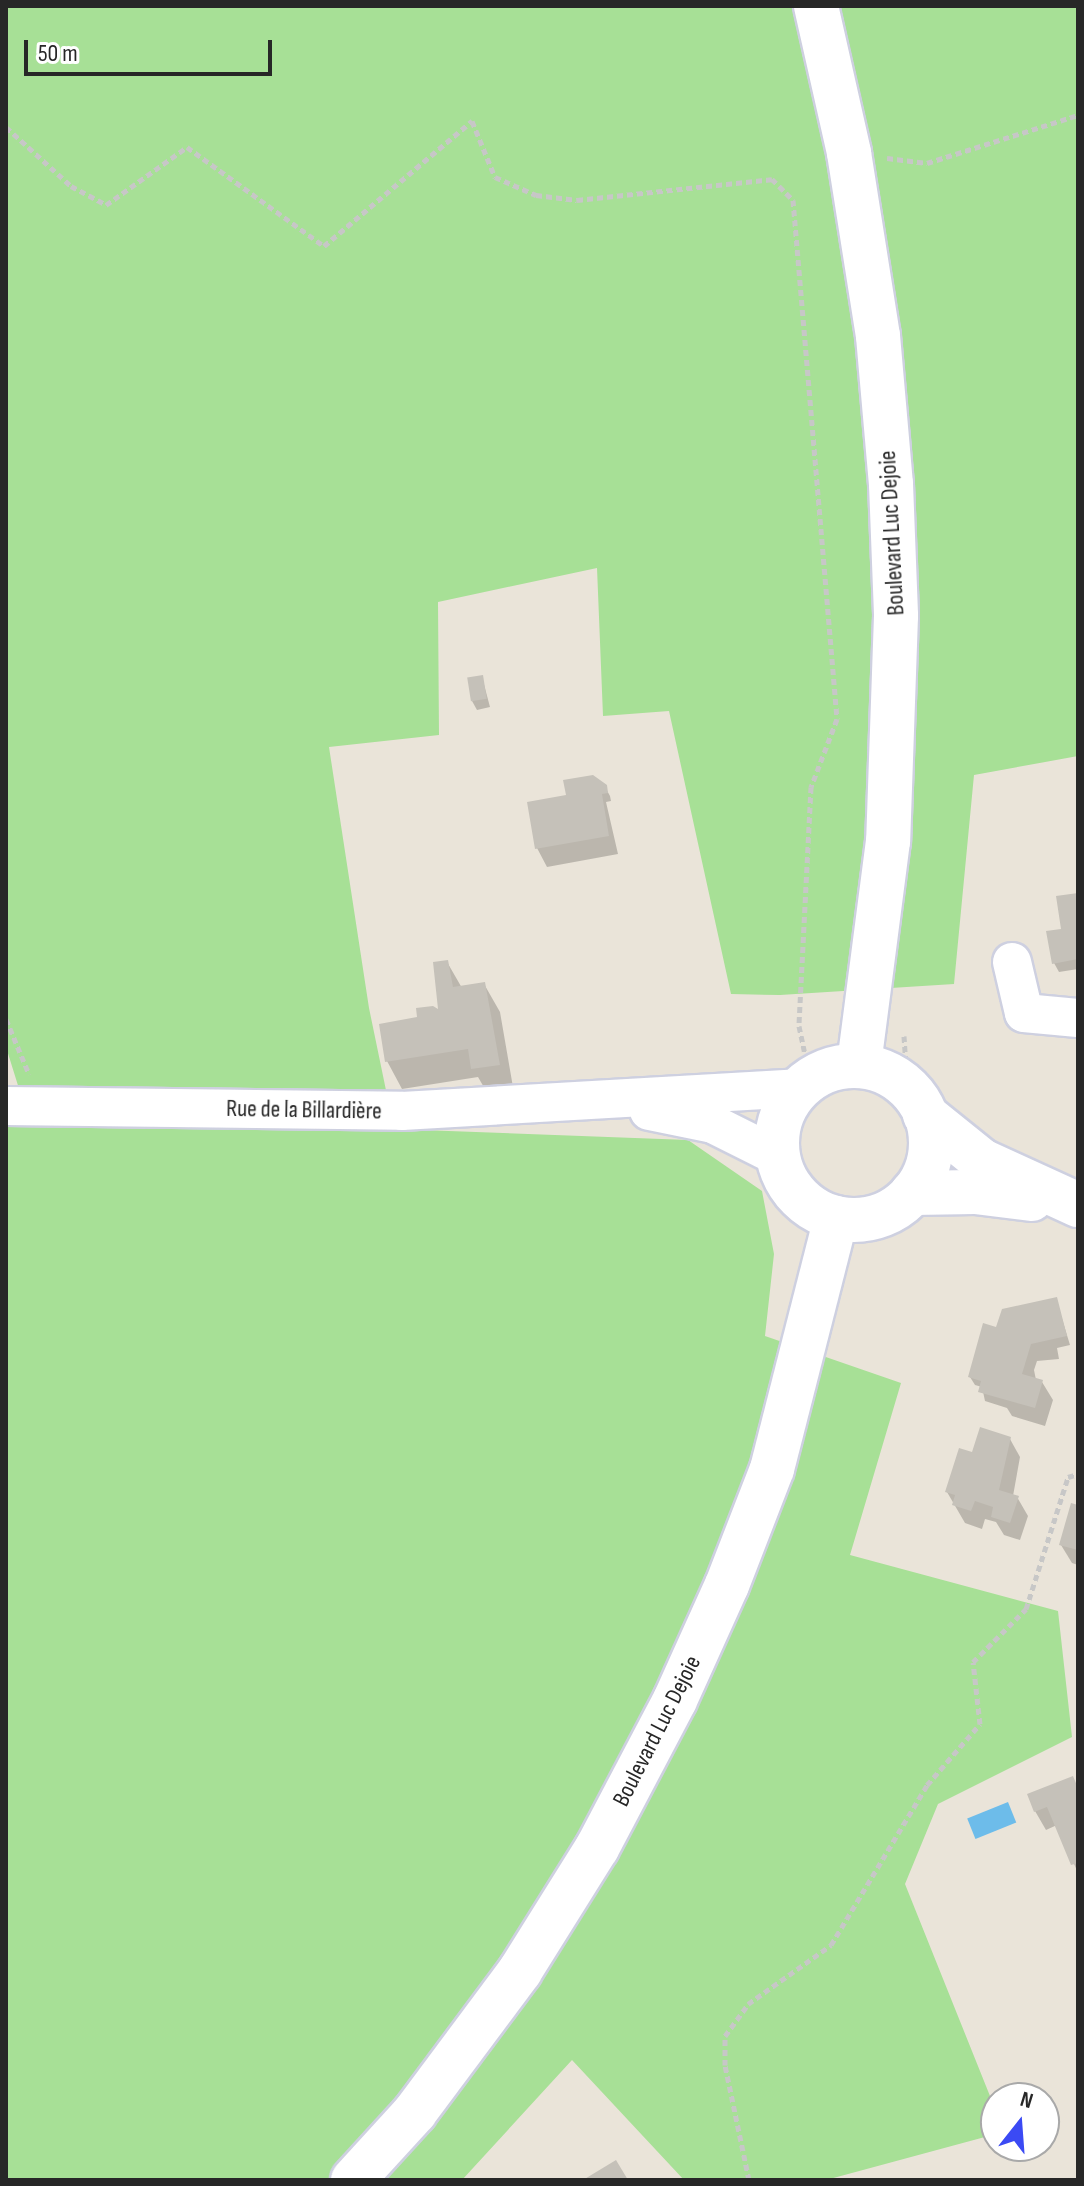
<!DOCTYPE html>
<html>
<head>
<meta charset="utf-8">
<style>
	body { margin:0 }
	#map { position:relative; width:1084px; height:2186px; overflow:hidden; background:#eae4d9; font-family:"Sofia Sans Condensed",sans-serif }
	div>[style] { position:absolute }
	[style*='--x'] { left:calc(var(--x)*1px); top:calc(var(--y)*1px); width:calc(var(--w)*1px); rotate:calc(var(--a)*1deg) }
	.green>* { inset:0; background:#a7e096 }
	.water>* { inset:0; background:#6dbcea; transform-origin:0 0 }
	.shadow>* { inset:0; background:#0003 }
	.building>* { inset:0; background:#c5c1b9; transform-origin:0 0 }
	.path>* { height:5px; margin-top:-2.5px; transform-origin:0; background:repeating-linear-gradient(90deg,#c7c7c7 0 6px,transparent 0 10px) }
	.roads { filter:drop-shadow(2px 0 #ced0e0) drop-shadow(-2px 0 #ced0e0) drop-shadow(0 2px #ced0e0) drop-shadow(0 -2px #ced0e0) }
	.minor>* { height:38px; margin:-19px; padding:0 19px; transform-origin:19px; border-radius:19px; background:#fff }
	.tertiary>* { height:44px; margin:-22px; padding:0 22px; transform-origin:22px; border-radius:22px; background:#fff }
	.secondary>* { height:44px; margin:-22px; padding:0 22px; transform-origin:22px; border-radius:22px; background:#fff }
	.secondary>.ring { margin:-22px; padding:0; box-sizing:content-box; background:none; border:44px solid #fff; border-radius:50% }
	span { translate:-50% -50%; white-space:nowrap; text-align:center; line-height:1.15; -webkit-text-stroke:6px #fff; paint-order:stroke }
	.street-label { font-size:24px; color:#272727 }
	.frame { position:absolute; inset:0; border:8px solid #272727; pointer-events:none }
	.north { position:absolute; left:980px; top:2082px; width:80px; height:80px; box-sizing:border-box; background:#fff; border:2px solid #a9a9a9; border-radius:50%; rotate:17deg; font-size:22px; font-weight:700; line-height:32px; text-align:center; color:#272727 }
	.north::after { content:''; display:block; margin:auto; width:28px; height:36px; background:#3b4af4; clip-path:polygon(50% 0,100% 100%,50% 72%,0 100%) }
	.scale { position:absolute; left:24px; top:40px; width:248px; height:36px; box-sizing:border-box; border:4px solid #272727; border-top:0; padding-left:10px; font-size:24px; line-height:28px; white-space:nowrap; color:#272727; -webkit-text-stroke:6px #fff; paint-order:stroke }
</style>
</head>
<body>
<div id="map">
	<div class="green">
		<div style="clip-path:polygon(6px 6px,1078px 6px,1078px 756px,974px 775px,954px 984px,780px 995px,731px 994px,669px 711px,603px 716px,597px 568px,438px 602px,439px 735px,329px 747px,369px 1008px,394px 1129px,688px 1140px,762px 1191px,774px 1254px,765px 1336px,901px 1383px,850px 1555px,1058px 1611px,1072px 1737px,938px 1804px,905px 1884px,996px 2111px,996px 2134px,826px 2180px,684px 2180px,572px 2060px,462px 2180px,6px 2180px,6px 1125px,30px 1124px,6px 1047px)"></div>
	</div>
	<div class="water">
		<div style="left:1008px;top:1802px;width:22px;height:44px;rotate:68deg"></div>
	</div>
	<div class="shadow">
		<div style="clip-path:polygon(482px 677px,490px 707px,477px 710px,472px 701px)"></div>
		<div style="clip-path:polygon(605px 787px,610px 796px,611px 801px,606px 802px,618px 854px,547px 867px,537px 848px)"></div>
		<div style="clip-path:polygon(1078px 895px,1078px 969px,1059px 972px,1054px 963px)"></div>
		<div style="clip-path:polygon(447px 962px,462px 988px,484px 984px,500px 1012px,514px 1093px,489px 1096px,478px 1077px,402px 1089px,387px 1061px,441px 1022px)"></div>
		<div style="clip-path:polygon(1056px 1299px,1070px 1345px,1057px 1348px,1059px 1359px,1037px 1361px,1034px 1370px,1036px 1380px,1042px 1382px,1053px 1400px,1045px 1426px,1012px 1416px,1007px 1408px,985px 1401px,982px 1387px,975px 1385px,970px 1377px,997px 1329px)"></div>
		<div style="clip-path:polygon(1010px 1439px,1020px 1457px,1013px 1496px,1017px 1497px,1028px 1516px,1020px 1540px,1004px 1535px,996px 1522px,985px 1519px,982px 1529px,965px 1523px,947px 1492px,971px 1458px)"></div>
		<div style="clip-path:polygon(1078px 1508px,1078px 1565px,1072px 1563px,1061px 1545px)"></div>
		<div style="clip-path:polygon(1078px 1789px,1078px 1873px,1057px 1825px,1046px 1830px,1035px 1811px)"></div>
	</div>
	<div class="building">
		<div style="left:483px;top:675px;width:24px;height:16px;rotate:81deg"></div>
		<div style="clip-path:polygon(593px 775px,607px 785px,608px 793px,602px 794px,609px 836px,535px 849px,527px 802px,566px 795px,563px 780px)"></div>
		<div style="clip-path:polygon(1078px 893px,1078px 959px,1052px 964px,1046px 931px,1061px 929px,1056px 896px)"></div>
		<div style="clip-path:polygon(448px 960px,453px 987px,485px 982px,500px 1065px,471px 1069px,468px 1049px,385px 1062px,379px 1024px,417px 1017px,416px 1008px,433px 1006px,438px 1009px,433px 962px)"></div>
		<div style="clip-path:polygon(1057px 1297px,1067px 1336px,1031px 1344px,1022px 1374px,1043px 1380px,1035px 1408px,978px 1392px,981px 1381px,968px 1377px,983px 1323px,996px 1327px,1002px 1309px)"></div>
		<div style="clip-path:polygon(980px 1427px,1011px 1437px,999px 1490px,1019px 1496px,1010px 1523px,991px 1517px,993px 1507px,975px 1501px,971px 1511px,952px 1505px,955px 1495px,945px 1492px,959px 1448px,972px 1452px)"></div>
		<div style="clip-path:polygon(1071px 1503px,1078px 1505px,1078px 1550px,1059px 1545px)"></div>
		<div style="clip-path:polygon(1073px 1776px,1078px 1788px,1078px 1863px,1071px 1865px,1047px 1807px,1034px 1812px,1027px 1794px)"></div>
		<div style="clip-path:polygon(616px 2160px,628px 2180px,583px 2180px)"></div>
	</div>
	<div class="path">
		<div style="--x:6;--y:127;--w:88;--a:42.2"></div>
		<div style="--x:71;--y:186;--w:40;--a:28"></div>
		<div style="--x:106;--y:205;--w:100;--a:-35.6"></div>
		<div style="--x:187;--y:147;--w:169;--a:35.9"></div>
		<div style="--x:324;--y:246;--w:194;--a:-40.2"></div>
		<div style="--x:472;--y:121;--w:61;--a:67.7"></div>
		<div style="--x:495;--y:177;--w:45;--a:23.7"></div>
		<div style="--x:536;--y:195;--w:41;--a:7"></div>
		<div style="--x:577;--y:200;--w:196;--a:-6.1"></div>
		<div style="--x:772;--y:179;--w:30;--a:45"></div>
		<div style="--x:793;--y:200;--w:521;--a:85.15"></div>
		<div style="--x:837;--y:719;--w:73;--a:110.9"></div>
		<div style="--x:811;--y:787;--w:239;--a:92.9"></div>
		<div style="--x:799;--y:1026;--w:29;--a:78"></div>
		<div style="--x:887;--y:158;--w:40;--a:7.1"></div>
		<div style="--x:927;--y:163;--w:158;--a:-17.6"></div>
		<div style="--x:6;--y:1019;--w:60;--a:67.3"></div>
		<div style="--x:904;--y:1036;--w:46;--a:86.3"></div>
		<div style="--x:795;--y:1211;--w:15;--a:-82"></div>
		<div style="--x:874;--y:1237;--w:22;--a:-66"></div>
		<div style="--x:749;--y:2180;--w:117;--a:-101.8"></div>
		<div style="--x:725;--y:2065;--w:29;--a:-90"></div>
		<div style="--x:725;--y:2036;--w:39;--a:-54"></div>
		<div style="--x:748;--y:2004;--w:102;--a:-35.4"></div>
		<div style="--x:831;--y:1945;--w:187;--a:-59"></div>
		<div style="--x:927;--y:1785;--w:81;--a:-49"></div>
		<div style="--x:980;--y:1724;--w:62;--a:-96.4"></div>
		<div style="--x:973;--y:1662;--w:75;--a:-45"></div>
		<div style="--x:1026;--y:1609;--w:139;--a:-72.3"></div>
		<div style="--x:1068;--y:1477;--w:10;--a:-17"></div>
	</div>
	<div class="roads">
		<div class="minor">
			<div style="--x:1012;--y:962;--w:52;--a:76.8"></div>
			<div style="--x:1024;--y:1013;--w:54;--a:5.3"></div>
			<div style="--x:6;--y:1106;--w:396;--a:0.7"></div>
			<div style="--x:402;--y:1111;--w:397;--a:-3.3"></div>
			<div style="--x:649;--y:1111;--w:65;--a:11.5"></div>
			<div style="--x:713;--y:1124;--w:72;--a:26.6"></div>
		</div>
		<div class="tertiary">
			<div style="--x:925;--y:1115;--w:73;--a:38.9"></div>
			<div style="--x:982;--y:1161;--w:106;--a:24.6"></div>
			<div style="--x:912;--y:1193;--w:63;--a:-0.9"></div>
			<div style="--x:975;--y:1192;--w:57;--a:7"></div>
		</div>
		<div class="secondary">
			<div style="--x:816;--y:6;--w:151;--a:77.3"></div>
			<div style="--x:849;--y:153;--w:185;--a:81"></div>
			<div style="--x:878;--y:336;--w:149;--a:85"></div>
			<div style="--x:891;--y:484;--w:132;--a:87.8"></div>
			<div style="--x:896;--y:616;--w:225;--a:92"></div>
			<div style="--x:888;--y:841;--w:226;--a:97.4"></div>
			<div class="ring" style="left:777px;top:1066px;width:110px;height:110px"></div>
			<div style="--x:353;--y:2180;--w:92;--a:-47.6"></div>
			<div style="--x:415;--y:2112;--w:176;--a:-53.3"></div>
			<div style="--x:520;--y:1971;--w:145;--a:-58"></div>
			<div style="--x:597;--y:1848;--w:167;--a:-62.2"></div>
			<div style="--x:675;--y:1700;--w:126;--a:-65.7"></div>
			<div style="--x:727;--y:1585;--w:124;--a:-68.8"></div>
			<div style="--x:772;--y:1469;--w:259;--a:-75.7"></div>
		</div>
	</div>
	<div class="street-label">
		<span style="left:892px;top:533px;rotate:-93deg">Boulevard Luc Dejoie</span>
		<span style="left:304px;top:1110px;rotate:1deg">Rue de la Billardière</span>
		<span style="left:657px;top:1731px;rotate:-63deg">Boulevard Luc Dejoie</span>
	</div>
	<div class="frame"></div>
	<div class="north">N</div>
	<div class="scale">50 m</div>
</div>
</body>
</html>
